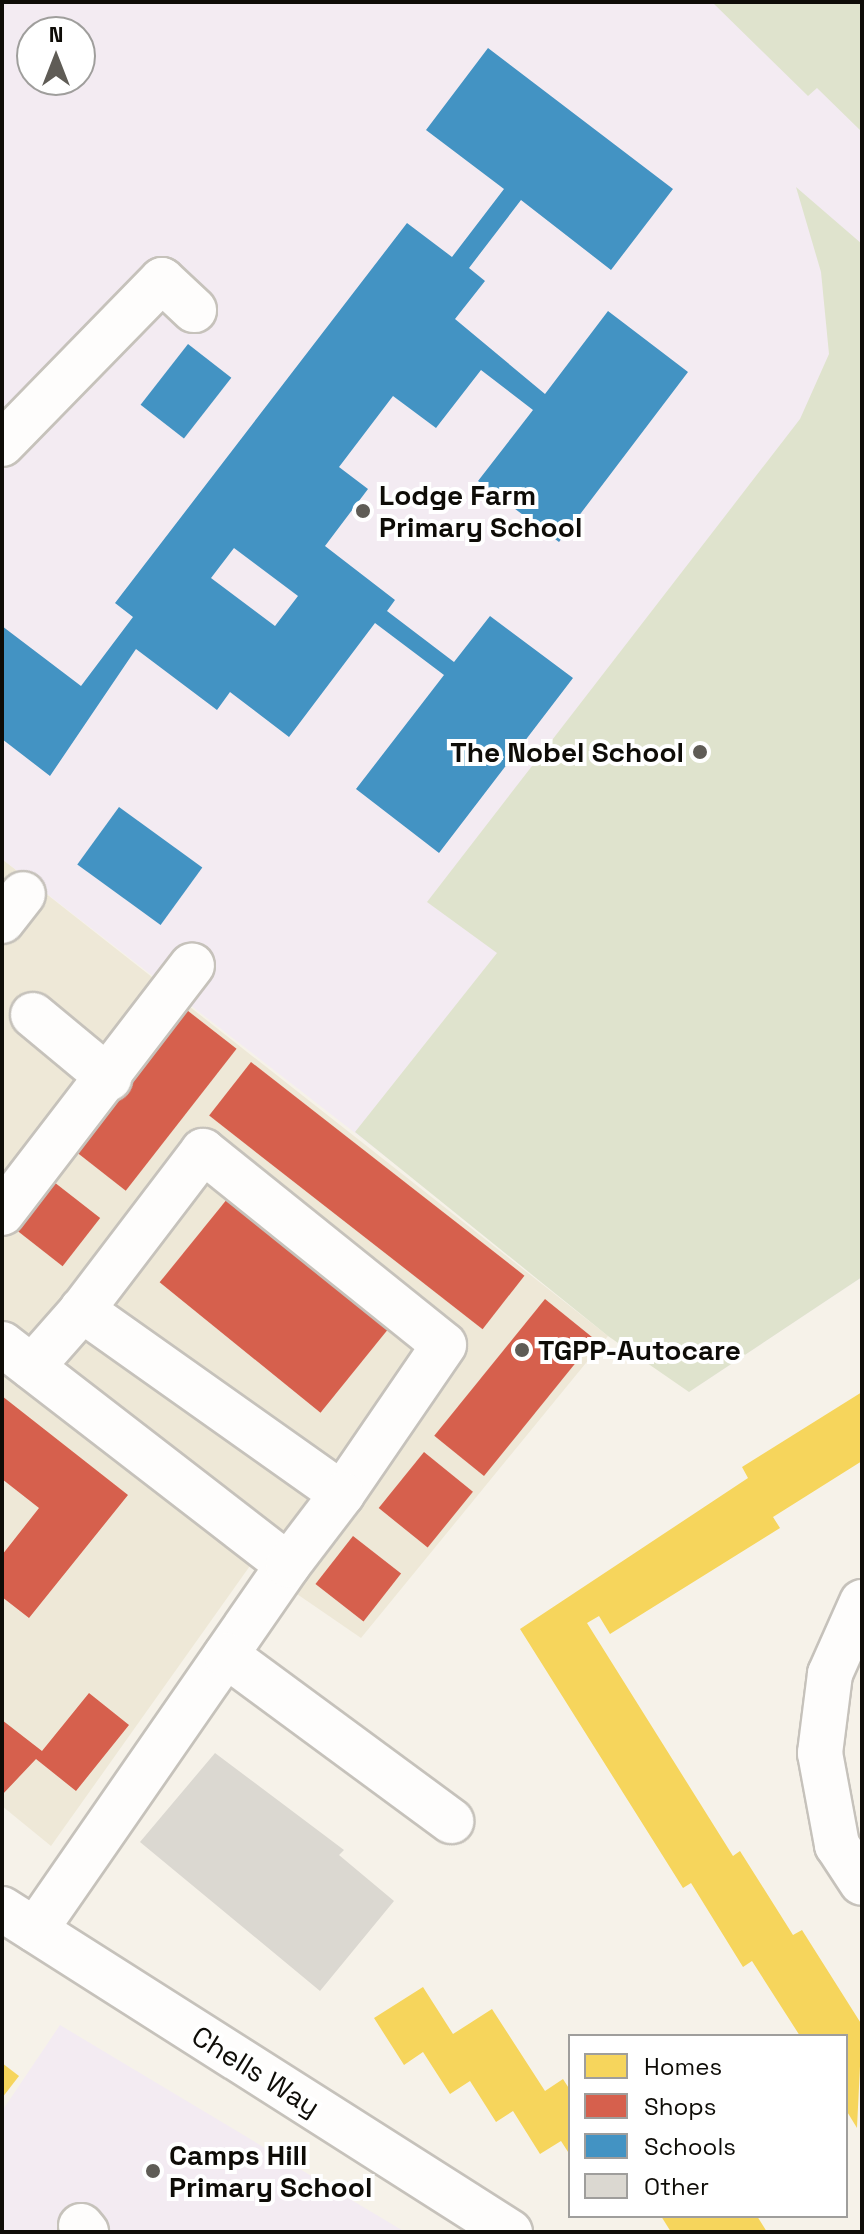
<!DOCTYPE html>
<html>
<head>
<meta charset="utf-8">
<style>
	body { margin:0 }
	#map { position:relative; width:864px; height:2234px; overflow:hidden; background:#f6f2e9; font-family:"Space Grotesk",sans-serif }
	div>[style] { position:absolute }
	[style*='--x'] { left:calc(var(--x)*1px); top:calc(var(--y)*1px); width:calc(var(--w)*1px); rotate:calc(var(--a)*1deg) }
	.built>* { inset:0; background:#eee8d7 }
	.education>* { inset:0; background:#f3ebf2 }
	.green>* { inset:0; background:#dfe3cd }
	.homes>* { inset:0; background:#f6d55c }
	.shops>* { inset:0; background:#d6604d; transform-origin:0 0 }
	.schools>* { inset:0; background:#4393c3; transform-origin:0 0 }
	.building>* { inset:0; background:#dbd8d1 }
	.roads { filter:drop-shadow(2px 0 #c6c2bb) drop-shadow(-2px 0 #c6c2bb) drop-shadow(0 2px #c6c2bb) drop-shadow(0 -2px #c6c2bb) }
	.minor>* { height:44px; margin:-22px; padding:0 22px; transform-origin:22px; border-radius:22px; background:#fefdfc }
	.dots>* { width:22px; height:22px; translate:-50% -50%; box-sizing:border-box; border:4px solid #fff; border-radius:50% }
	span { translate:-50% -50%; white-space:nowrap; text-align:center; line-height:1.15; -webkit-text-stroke:8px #fff; paint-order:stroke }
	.poi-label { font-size:28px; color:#0e0c07; font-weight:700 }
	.left { translate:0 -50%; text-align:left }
	.right { translate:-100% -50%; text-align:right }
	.street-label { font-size:28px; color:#0e0c07 }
	.frame { position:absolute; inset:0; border:4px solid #0e0c07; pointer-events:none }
	.legend { position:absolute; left:568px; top:2034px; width:280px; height:184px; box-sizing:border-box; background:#fff; border:2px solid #9f9e9c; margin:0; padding:10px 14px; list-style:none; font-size:24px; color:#0e0c07 }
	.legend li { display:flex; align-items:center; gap:16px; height:40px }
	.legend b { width:40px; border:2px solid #9f9e9c }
	.north { position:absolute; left:16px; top:16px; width:80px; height:80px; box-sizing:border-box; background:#fff; border:2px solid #9f9e9c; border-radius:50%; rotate:0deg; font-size:22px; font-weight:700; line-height:32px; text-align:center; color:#0e0c07 }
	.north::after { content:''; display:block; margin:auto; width:28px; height:36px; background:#5f5c56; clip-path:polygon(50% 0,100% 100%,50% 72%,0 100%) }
</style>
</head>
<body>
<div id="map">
	<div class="built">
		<div style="clip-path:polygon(2px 859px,608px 1336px,361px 1638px,252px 1563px,51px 1846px,2px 1806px)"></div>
	</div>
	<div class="education">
		<div style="clip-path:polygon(evenodd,2px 2px,862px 2px,862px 1277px,689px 1392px,2px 859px,2px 2px,32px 32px,80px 32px,80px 80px,32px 80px,32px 32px)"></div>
		<div style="clip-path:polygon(60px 2025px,405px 2232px,2px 2232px,2px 2111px)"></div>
	</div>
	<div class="green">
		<div style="clip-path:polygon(712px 2px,862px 2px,862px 132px,817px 88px,808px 96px)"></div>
		<div style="clip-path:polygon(796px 187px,862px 244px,862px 1277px,689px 1392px,608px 1336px,355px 1132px,497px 953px,427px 902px,800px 419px,829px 354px,821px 272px)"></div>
	</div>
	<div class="homes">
		<div style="clip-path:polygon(862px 1392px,862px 1461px,773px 1517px,780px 1528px,610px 1634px,599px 1616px,587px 1623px,733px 1856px,740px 1851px,793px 1935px,802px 1930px,862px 2025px,857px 2128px,846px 2110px,846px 2036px,800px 2036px,752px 1961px,743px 1967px,691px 1883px,683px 1888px,520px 1629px,748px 1478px,742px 1467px)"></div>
		<div style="clip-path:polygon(423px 1987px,453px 2034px,492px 2009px,545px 2091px,563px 2079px,570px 2090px,570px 2155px,561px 2141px,540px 2154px,513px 2111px,496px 2122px,470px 2081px,450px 2094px,423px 2052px,404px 2065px,374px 2018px)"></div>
		<div style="clip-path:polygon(2px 2063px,19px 2076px,2px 2098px)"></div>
		<div style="clip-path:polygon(661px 2216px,757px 2216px,767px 2232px,671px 2232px)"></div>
	</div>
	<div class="shops">
		<div style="left:183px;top:1007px;width:68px;height:180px;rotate:38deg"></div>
		<div style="left:251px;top:1062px;width:347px;height:68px;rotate:38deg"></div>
		<div style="left:45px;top:1175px;width:70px;height:61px;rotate:38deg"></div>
		<div style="left:232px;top:1193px;width:207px;height:115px;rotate:39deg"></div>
		<div style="left:545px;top:1299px;width:64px;height:176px;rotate:39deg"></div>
		<div style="clip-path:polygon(2px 1396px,128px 1495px,29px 1618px,2px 1597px,2px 1555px,39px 1508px,2px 1479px)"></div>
		<div style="left:424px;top:1452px;width:63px;height:72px;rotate:39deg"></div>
		<div style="left:353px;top:1536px;width:61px;height:61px;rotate:38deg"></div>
		<div style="clip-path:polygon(89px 1693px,129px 1725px,76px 1791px,36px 1759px,2px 1795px,2px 1720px,42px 1751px)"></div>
	</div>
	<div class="schools">
		<div style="clip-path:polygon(evenodd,488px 48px,673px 189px,611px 270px,521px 200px,469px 268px,485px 281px,455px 319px,545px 394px,608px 311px,688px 372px,559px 542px,478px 481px,533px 410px,481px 370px,436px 428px,393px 396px,339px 467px,368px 489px,325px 546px,395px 600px,387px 611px,454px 662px,490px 616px,573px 678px,439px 853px,356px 789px,444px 675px,375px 623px,289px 737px,230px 692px,217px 710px,136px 649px,50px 776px,2px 739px,2px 626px,81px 686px,133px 617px,115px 603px,407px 223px,452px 257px,504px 189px,426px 130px,488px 48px,234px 548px,298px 596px,275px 626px,211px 578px,234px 548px)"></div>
		<div style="left:188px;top:344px;width:55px;height:77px;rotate:38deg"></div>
		<div style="left:119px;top:807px;width:103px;height:71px;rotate:36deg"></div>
	</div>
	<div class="building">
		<div style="clip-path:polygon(215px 1753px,344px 1850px,339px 1855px,394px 1901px,320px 1991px,140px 1842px)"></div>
	</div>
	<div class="roads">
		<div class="minor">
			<div style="--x:2;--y:444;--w:229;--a:-45.7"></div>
			<div style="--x:162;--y:280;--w:44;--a:43.2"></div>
			<div style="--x:2;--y:921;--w:34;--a:-52"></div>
			<div style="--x:33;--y:1015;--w:99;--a:39.7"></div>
			<div style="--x:203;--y:1151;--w:309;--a:38.8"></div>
			<div style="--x:444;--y:1345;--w:181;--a:124.4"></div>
			<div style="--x:342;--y:1494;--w:319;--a:-144.7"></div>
			<div style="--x:82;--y:1310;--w:200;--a:-52.7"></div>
			<div style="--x:2;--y:1213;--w:312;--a:-52.5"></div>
			<div style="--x:2;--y:1344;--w:361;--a:37.7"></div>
			<div style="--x:288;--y:1565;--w:444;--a:124.7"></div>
			<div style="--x:32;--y:1367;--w:76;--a:-48.7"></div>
			<div style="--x:288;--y:1565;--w:89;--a:-52.7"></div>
			<div style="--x:862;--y:1602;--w:79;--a:114"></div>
			<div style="--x:830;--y:1674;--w:80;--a:97.2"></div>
			<div style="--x:820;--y:1753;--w:94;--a:79.5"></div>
			<div style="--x:837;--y:1845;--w:45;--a:56.7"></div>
			<div style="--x:226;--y:1655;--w:280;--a:36.4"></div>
			<div style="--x:2;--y:1909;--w:602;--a:32.45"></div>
			<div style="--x:81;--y:2226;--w:8;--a:50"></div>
		</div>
	</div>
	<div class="dots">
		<div style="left:363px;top:511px;background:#5f5c56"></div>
		<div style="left:700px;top:752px;background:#5f5c56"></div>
		<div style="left:522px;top:1350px;background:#5f5c56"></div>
		<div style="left:153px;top:2171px;background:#5f5c56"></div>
	</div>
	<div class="poi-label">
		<span class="left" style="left:379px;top:511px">Lodge Farm<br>Primary School</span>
		<span class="right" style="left:684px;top:752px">The Nobel School</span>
		<span class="left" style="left:538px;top:1350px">TGPP-Autocare</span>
		<span class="left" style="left:169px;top:2171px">Camps Hill<br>Primary School</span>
	</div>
	<div class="street-label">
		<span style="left:256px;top:2071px;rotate:32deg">Chells Way</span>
	</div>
	<div class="frame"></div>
	<ul class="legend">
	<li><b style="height:22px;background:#f6d55c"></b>Homes</li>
	<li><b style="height:22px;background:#d6604d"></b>Shops</li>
	<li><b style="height:22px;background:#4393c3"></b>Schools</li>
	<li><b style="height:22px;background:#dbd8d1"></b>Other</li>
	</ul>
	<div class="north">N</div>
</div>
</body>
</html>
